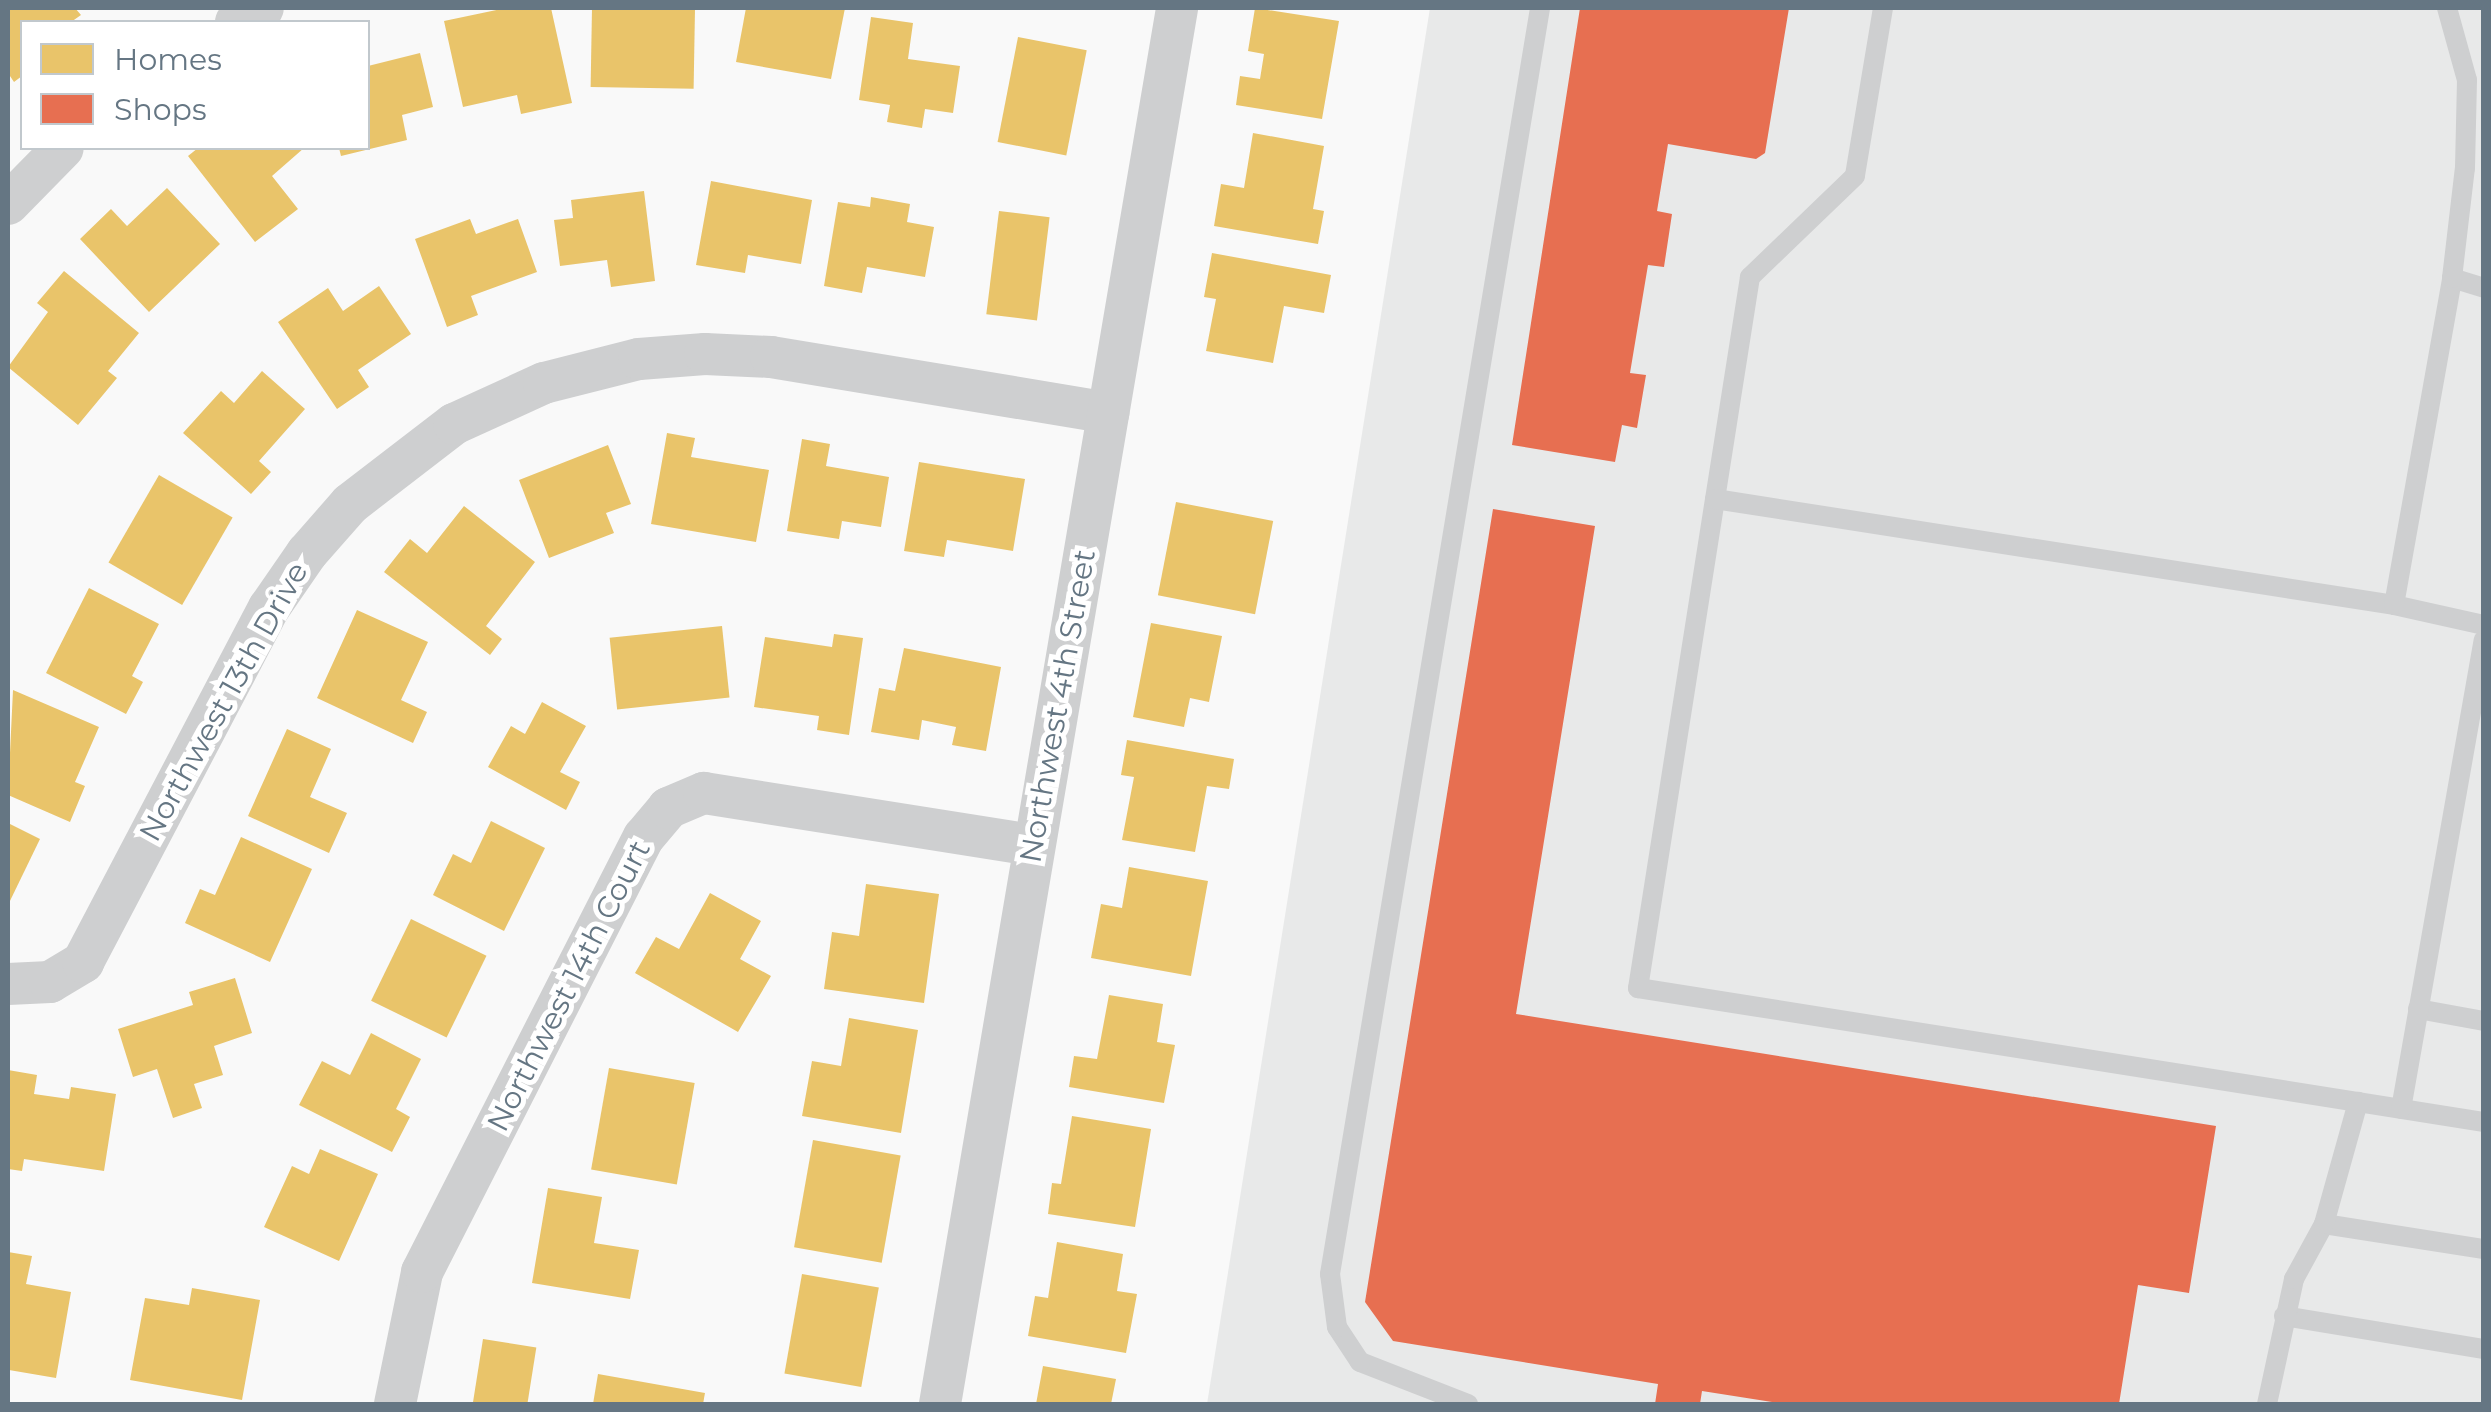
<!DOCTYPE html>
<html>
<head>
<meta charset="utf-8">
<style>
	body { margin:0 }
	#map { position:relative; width:2491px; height:1412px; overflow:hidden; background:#f9f9f9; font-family:Montserrat,sans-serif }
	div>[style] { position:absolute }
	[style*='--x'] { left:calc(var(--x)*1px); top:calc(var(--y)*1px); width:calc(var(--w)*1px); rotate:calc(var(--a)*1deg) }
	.built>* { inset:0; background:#e8e9e9 }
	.homes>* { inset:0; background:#e9c46a; transform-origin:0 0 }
	.shops>* { inset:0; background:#e76f51 }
	.lane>* { height:20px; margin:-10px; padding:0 10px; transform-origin:10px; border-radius:10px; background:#cecfd0 }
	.street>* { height:42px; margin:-21px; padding:0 21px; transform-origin:21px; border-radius:21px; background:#cecfd0 }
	span { translate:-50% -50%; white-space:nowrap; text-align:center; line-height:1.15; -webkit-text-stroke:10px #fff; paint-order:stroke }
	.street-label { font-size:30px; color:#657683 }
	.frame { position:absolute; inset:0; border:10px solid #657683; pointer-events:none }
	.legend { position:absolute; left:20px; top:20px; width:350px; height:130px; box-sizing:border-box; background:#fff; border:2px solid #c1c8cd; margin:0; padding:12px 18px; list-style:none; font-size:30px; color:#657683 }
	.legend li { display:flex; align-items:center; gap:20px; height:50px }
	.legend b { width:50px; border:2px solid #c1c8cd }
</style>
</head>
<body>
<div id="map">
	<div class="built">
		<div style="clip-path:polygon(1430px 8px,2483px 8px,2483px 1404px,1207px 1404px)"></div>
	</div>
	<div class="homes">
		<div style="clip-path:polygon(8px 8px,75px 8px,81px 15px,71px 22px,22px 22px,22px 76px,14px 82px,8px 73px)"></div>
		<div style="clip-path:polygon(506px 8px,551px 8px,572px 103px,521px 114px,517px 95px,463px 107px,444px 21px)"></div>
		<div style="left:592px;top:8px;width:103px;height:79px;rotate:1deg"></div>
		<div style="clip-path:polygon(746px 8px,845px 8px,831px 79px,736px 62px)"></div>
		<div style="clip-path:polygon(1255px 8px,1339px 21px,1322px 119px,1236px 105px,1240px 76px,1260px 79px,1264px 54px,1248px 51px)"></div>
		<div style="clip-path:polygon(871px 17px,913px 23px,908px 59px,960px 66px,953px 113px,925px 109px,922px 128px,887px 122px,890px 105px,859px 100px)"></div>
		<div style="left:1018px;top:37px;width:70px;height:107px;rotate:11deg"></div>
		<div style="clip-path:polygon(420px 53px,433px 107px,402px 115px,407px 140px,341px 156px,339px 148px,368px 148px,368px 66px)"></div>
		<div style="clip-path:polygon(1253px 133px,1324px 146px,1313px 209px,1324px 211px,1318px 244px,1214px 226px,1221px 184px,1244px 188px)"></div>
		<div style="clip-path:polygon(198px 148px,304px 148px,272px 176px,298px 209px,255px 242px,188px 156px)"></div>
		<div style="clip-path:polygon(711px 181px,812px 200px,801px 264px,748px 255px,745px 273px,696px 265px)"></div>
		<div style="clip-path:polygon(167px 188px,220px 244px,149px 312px,80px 239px,111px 209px,127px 226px)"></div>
		<div style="clip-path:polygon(644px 191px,655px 281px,611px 287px,607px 260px,560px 266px,554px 220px,573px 218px,571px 200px)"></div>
		<div style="clip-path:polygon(871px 197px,910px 204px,907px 222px,934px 227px,925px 277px,867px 267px,862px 293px,824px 286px,838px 202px,870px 207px)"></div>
		<div style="left:999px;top:211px;width:51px;height:104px;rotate:7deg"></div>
		<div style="clip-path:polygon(470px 219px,476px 234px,518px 219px,537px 272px,471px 296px,478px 315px,447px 327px,415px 239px)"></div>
		<div style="clip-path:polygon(1212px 253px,1331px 275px,1324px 313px,1284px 306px,1273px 363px,1206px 351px,1216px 299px,1204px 297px)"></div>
		<div style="clip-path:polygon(64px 271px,139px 333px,108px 371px,117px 378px,78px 425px,8px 367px,48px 312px,37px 303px)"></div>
		<div style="clip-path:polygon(379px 286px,411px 334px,358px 370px,369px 387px,337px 409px,278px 322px,328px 288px,343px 311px)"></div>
		<div style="clip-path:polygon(262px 371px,305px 409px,259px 461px,271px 472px,251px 494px,183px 433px,221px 391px,234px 403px)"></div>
		<div style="clip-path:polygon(667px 433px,695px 438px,691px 457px,769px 470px,756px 542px,651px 524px)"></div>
		<div style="clip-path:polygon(802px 439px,830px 444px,826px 466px,889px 477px,881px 527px,842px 521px,839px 539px,787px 531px)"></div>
		<div style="clip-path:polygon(608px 445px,631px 504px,606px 513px,614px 533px,549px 558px,519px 480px)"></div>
		<div style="clip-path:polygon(919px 462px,1025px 479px,1013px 551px,947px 540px,944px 557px,904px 551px)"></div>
		<div style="left:159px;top:475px;width:85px;height:101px;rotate:30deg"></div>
		<div style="left:1176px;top:502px;width:99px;height:95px;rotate:11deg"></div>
		<div style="clip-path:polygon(464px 506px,535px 562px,486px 626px,502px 639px,490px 655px,384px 572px,410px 539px,427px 553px)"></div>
		<div style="clip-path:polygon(89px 588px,159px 624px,132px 676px,143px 682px,126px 714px,46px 673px)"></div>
		<div style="clip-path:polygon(357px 610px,428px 642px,401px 700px,427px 712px,413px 743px,317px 698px)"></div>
		<div style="clip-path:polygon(1151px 623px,1222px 636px,1209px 702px,1190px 698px,1184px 727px,1133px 717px)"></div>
		<div style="left:722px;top:626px;width:72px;height:113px;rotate:84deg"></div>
		<div style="clip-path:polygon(834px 634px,863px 638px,849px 735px,817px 730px,819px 716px,754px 707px,765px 637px,832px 647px)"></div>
		<div style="clip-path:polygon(904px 648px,1001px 667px,986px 751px,952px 745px,956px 727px,922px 720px,919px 740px,871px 732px,879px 688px,895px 691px)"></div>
		<div style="clip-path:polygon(13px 690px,99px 727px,75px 782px,85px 786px,70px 822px,8px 795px)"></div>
		<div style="clip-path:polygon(542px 702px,586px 726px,560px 772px,580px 782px,566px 810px,488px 767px,511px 726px,525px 734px)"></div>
		<div style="clip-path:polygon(287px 729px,331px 749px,310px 797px,347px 813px,329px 853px,248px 816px)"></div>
		<div style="clip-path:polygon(1127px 740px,1234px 759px,1229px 789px,1207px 786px,1195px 852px,1122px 840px,1134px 777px,1121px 775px)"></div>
		<div style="clip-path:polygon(491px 821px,545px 848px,504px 931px,433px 895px,453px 854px,471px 863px)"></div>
		<div style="clip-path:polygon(8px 823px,40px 839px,8px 905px)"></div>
		<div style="clip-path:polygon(241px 837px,312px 869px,270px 962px,185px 923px,200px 889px,215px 895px)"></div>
		<div style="clip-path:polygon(1129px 867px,1208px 881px,1191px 976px,1091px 958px,1101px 904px,1122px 908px)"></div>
		<div style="clip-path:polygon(866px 884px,939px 894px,924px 1003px,824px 989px,832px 932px,859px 936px)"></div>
		<div style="clip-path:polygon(710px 893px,761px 921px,740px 959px,771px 976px,738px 1032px,635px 973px,656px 937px,679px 949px)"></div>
		<div style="left:411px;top:919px;width:84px;height:91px;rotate:26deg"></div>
		<div style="clip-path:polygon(235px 978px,252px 1033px,214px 1046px,223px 1075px,194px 1084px,202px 1108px,173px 1118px,157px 1069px,133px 1077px,118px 1029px,193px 1005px,189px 992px)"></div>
		<div style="clip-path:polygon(1109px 995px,1163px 1004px,1157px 1042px,1175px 1045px,1164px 1103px,1069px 1087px,1074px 1056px,1097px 1059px)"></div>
		<div style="clip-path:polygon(849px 1018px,918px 1030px,901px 1133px,802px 1116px,812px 1061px,841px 1066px)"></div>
		<div style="clip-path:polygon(371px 1033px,421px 1059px,396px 1109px,410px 1117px,392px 1152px,299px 1105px,322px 1061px,350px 1075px)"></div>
		<div style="left:609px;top:1068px;width:87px;height:103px;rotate:10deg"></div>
		<div style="clip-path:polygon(8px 1070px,37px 1075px,34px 1094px,69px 1099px,71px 1087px,116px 1094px,104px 1171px,24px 1159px,22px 1171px,8px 1169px)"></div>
		<div style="clip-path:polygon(1072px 1116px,1151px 1129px,1135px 1227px,1048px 1214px,1052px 1183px,1061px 1184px)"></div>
		<div style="left:813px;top:1140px;width:89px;height:109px;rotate:10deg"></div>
		<div style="clip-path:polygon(320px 1149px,378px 1174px,339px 1261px,264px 1227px,292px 1166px,309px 1174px)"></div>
		<div style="clip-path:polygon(548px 1188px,602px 1197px,594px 1243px,639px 1250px,630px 1299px,532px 1283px)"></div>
		<div style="clip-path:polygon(1057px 1242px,1123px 1254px,1117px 1291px,1137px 1294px,1126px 1353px,1028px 1336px,1035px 1296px,1048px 1298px)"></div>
		<div style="clip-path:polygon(8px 1252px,32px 1256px,26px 1284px,71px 1292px,56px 1378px,9px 1370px)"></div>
		<div style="left:802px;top:1274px;width:78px;height:101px;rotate:10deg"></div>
		<div style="clip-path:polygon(192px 1288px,260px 1300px,242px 1400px,130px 1380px,145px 1298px,189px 1305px)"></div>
		<div style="left:483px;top:1339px;width:54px;height:66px;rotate:9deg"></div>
		<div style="clip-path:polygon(1043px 1366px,1116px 1379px,1111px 1404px,1036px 1404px)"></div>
		<div style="clip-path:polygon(598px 1374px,705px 1393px,703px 1404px,593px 1404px)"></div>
	</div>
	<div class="shops">
		<div style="clip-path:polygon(1580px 8px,1789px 8px,1765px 153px,1756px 159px,1668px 144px,1657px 211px,1672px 214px,1664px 267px,1648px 265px,1630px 373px,1646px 375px,1637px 428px,1622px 425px,1615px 462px,1512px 445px)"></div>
		<div style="clip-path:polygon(1493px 509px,1595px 526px,1516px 1014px,2216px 1126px,2189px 1293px,2138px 1285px,2119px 1404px,1785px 1404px,1702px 1391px,1700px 1404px,1655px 1404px,1658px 1384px,1393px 1341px,1365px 1302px)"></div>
	</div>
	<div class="lane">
		<div style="--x:1883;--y:8;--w:170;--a:99.5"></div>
		<div style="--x:1855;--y:176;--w:146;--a:136.1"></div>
		<div style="--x:1750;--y:277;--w:720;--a:98.95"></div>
		<div style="--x:1638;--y:988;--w:857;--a:9"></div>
		<div style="--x:2452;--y:278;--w:34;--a:17"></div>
		<div style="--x:1715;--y:499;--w:687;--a:8.87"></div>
		<div style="--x:2394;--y:605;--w:92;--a:12.5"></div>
		<div style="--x:2394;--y:605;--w:332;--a:-79.9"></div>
		<div style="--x:2452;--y:278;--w:111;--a:-83.3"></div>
		<div style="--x:2465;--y:168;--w:88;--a:-88.7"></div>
		<div style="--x:2467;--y:80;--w:75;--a:-105.5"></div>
		<div style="--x:2418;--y:1009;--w:67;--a:10.3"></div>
		<div style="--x:2401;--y:1109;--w:476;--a:-80"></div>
		<div style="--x:2324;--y:1224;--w:162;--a:8.9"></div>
		<div style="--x:2284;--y:1316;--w:203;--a:9.4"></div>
		<div style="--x:1468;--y:1404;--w:116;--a:-158.7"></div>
		<div style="--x:1360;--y:1362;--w:42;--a:-123.3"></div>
		<div style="--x:1337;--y:1327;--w:53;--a:-97.5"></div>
		<div style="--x:1330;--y:1274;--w:1283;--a:-80.58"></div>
		<div style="--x:2267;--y:1404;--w:128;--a:-77.8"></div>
		<div style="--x:2294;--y:1279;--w:63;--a:-61.4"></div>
		<div style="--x:2324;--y:1224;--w:127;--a:-74.4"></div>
	</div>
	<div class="street">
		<div style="--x:236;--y:22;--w:30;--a:-27"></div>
		<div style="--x:8;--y:204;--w:78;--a:-45.5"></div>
		<div style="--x:8;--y:984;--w:42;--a:-2.7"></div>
		<div style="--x:50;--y:982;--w:39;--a:-31"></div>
		<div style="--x:83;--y:962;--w:400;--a:-62.3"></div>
		<div style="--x:269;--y:608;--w:67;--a:-55.4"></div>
		<div style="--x:307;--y:553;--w:65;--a:-48.7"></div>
		<div style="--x:350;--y:504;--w:131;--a:-37.6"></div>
		<div style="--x:454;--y:424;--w:99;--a:-24.5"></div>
		<div style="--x:544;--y:383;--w:98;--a:-14.2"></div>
		<div style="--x:639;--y:359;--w:66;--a:-4.3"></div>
		<div style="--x:705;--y:354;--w:66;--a:2.6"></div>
		<div style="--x:771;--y:357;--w:342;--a:9.4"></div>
		<div style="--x:395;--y:1404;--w:135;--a:-78.4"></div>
		<div style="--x:422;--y:1272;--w:488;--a:-63"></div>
		<div style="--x:644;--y:837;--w:38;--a:-50"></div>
		<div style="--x:668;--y:808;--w:39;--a:-23"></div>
		<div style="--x:704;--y:793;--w:334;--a:9"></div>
		<div style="--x:940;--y:1404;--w:1416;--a:-80.36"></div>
	</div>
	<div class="street-label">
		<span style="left:224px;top:702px;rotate:-61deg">Northwest 13th Drive</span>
		<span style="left:1058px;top:706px;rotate:-80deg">Northwest 4th Street</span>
		<span style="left:569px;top:986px;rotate:-63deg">Northwest 14th Court</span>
	</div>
	<div class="frame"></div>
	<ul class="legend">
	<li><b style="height:28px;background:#e9c46a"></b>Homes</li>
	<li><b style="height:28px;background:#e76f51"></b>Shops</li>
	</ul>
</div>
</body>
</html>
